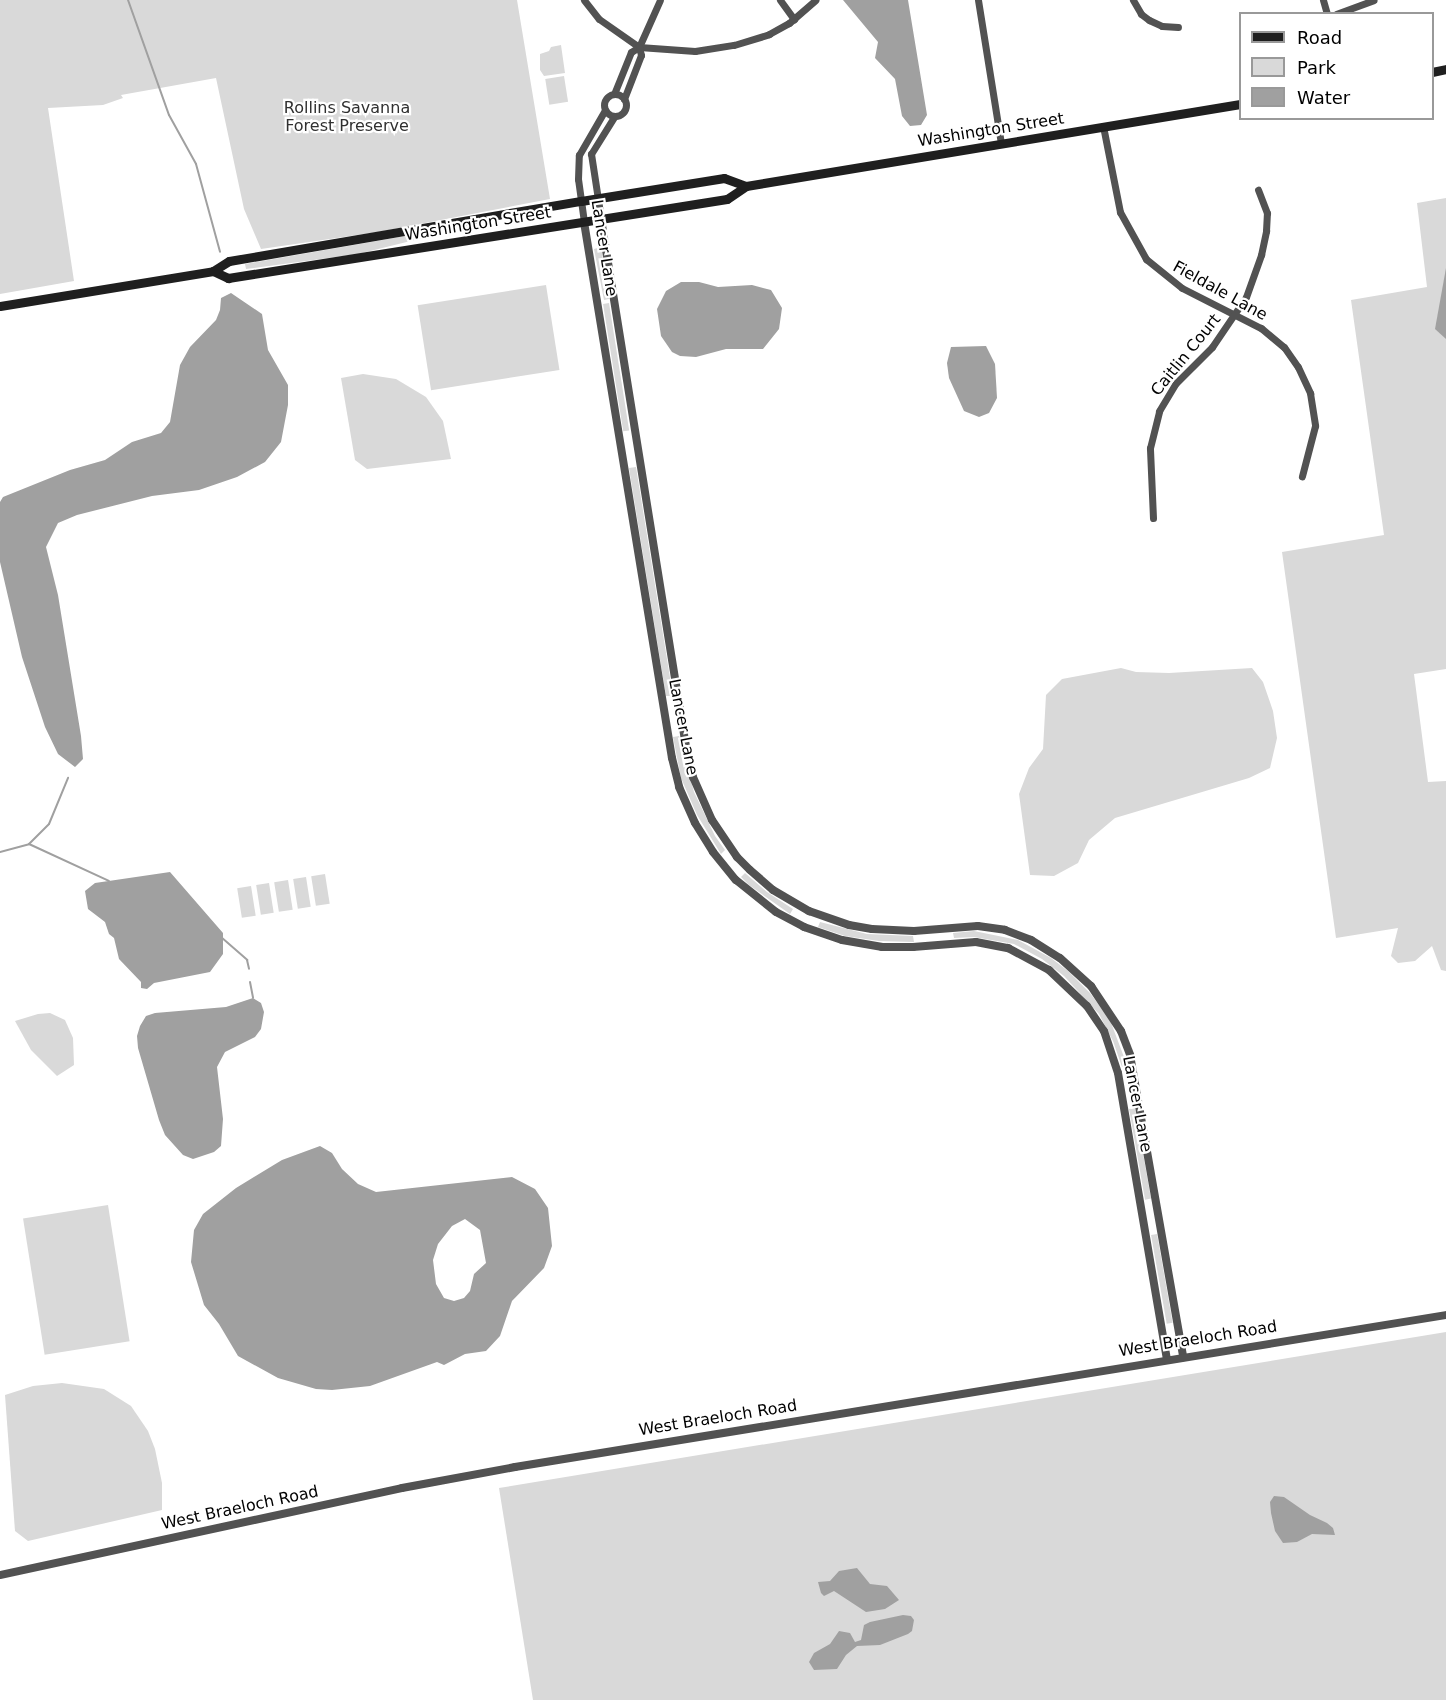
<!DOCTYPE html>
<html>
<head>
<meta charset="utf-8">
<style>
	body { margin:0 }
	#map { position:relative; width:1446px; height:1700px; overflow:hidden; background:#fff; font-family:"DejaVu Sans",sans-serif }
	div>[style] { position:absolute }
	[style*='--x'] { left:calc(var(--x)*1px); top:calc(var(--y)*1px); width:calc(var(--w)*1px); rotate:calc(var(--a)*1deg) }
	.green>* { inset:0; background:#d9d9d9; transform-origin:0 0 }
	.water>* { inset:0; background:#a0a0a0 }
	.stream>* { height:2px; margin:-1px; padding:0 1px; transform-origin:1px; border-radius:1px; background:#a0a0a0 }
	.minor>* { height:7px; margin:-3.5px; padding:0 3.5px; transform-origin:3.5px; border-radius:3.5px; background:#525252 }
	.minor>.ring { margin:-3.5px; padding:0; box-sizing:content-box; background:none; border:7px solid #525252; border-radius:50% }
	.tertiary>* { height:8px; margin:-4px; padding:0 4px; transform-origin:4px; border-radius:4px; background:#525252 }
	.secondary>* { height:9px; margin:-4.5px; padding:0 4.5px; transform-origin:4.5px; border-radius:4.5px; background:#1f1f1f }
	span { translate:-50% -50%; white-space:nowrap; text-align:center; line-height:1.15; -webkit-text-stroke:4.5px #fff; paint-order:stroke }
	.park-label { font-size:16px; color:#303030 }
	.street-label { font-size:16px; color:#000 }
	.legend { position:absolute; left:1239px; top:12px; width:195px; height:108px; box-sizing:border-box; background:#fff; border:2px solid #999; margin:0; padding:8px 10px; list-style:none; font-size:18px; color:#000 }
	.legend li { display:flex; align-items:center; gap:12px; height:30px }
	.legend b { width:30px; border:2px solid #999 }
</style>
</head>
<body>
<div id="map">
	<div class="green">
		<div style="clip-path:polygon(0 0,517px 0,550px 199px,378px 232px,261px 249px,244px 209px,216px 78px,121px 95px,123px 98px,103px 105px,48px 108px,74px 281px,0 294px)"></div>
		<div style="clip-path:polygon(561px 45px,565px 73px,544px 76px,540px 70px,540px 54px,549px 51px,551px 47px)"></div>
		<div style="left:564px;top:76px;width:26px;height:19px;rotate:81deg"></div>
		<div style="clip-path:polygon(1446px 198px,1446px 669px,1414px 674px,1428px 782px,1446px 781px,1446px 971px,1441px 970px,1432px 946px,1415px 961px,1398px 963px,1391px 956px,1398px 928px,1336px 938px,1282px 552px,1384px 535px,1351px 300px,1427px 287px,1417px 203px)"></div>
		<div style="clip-path:polygon(434px 231px,435px 235px,358px 254px,246px 269px,245px 264px)"></div>
		<div style="clip-path:polygon(601px 247px,609px 299px,604px 300px,594px 249px)"></div>
		<div style="left:546px;top:285px;width:86px;height:130px;rotate:81deg"></div>
		<div style="left:609px;top:303px;width:129px;height:6px;rotate:81deg"></div>
		<div style="clip-path:polygon(363px 374px,396px 379px,426px 397px,443px 421px,451px 459px,367px 469px,355px 460px,341px 378px)"></div>
		<div style="clip-path:polygon(636px 467px,656px 591px,673px 696px,666px 696px,629px 468px)"></div>
		<div style="clip-path:polygon(1121px 668px,1136px 672px,1169px 673px,1252px 668px,1263px 682px,1273px 711px,1277px 738px,1270px 768px,1249px 778px,1115px 818px,1089px 840px,1078px 863px,1054px 876px,1030px 875px,1019px 794px,1029px 768px,1043px 749px,1046px 695px,1062px 679px)"></div>
		<div style="clip-path:polygon(679px 736px,694px 792px,715px 836px,725px 850px,721px 854px,697px 815px,681px 778px,673px 737px)"></div>
		<div style="clip-path:polygon(745px 873px,767px 892px,793px 909px,790px 914px,749px 885px,741px 877px)"></div>
		<div style="left:325px;top:874px;width:30px;height:14px;rotate:81deg"></div>
		<div style="left:306px;top:877px;width:30px;height:13px;rotate:81deg"></div>
		<div style="left:288px;top:880px;width:30px;height:14px;rotate:81deg"></div>
		<div style="left:269px;top:883px;width:30px;height:13px;rotate:81deg"></div>
		<div style="left:251px;top:886px;width:30px;height:14px;rotate:81deg"></div>
		<div style="clip-path:polygon(820px 922px,867px 934px,913px 936px,914px 942px,879px 941px,845px 936px,818px 927px)"></div>
		<div style="clip-path:polygon(974px 931px,1018px 940px,1051px 958px,1068px 971px,1090px 993px,1110px 1020px,1127px 1065px,1122px 1067px,1113px 1041px,1099px 1014px,1064px 976px,1042px 959px,1014px 944px,974px 937px,954px 938px,953px 933px)"></div>
		<div style="clip-path:polygon(50px 1013px,65px 1020px,73px 1038px,74px 1065px,57px 1076px,31px 1050px,15px 1021px,38px 1014px)"></div>
		<div style="left:1135px;top:1108px;width:92px;height:6px;rotate:80deg"></div>
		<div style="left:108px;top:1205px;width:138px;height:86px;rotate:81deg"></div>
		<div style="left:1157px;top:1234px;width:90px;height:6px;rotate:80deg"></div>
		<div style="clip-path:polygon(1446px 1332px,1446px 1700px,533px 1700px,499px 1488px)"></div>
		<div style="clip-path:polygon(62px 1383px,104px 1389px,131px 1406px,148px 1431px,155px 1449px,162px 1483px,162px 1510px,28px 1541px,15px 1531px,5px 1395px,33px 1386px)"></div>
	</div>
	<div class="water">
		<div style="clip-path:polygon(843px 0,908px 0,927px 115px,921px 125px,910px 126px,902px 116px,895px 79px,875px 58px,878px 42px)"></div>
		<div style="clip-path:polygon(1446px 268px,1446px 339px,1435px 329px)"></div>
		<div style="clip-path:polygon(681px 282px,699px 282px,718px 287px,752px 285px,771px 290px,782px 308px,779px 329px,763px 349px,726px 349px,696px 357px,680px 356px,672px 352px,661px 336px,657px 309px,666px 291px)"></div>
		<div style="clip-path:polygon(231px 293px,262px 314px,268px 350px,288px 385px,288px 405px,281px 442px,265px 462px,237px 477px,199px 490px,152px 496px,77px 515px,58px 523px,46px 547px,58px 595px,81px 736px,83px 759px,75px 767px,58px 754px,45px 727px,22px 657px,0 562px,0 502px,3px 497px,70px 470px,105px 460px,132px 442px,161px 433px,170px 422px,180px 365px,190px 347px,216px 320px,220px 310px,221px 298px)"></div>
		<div style="clip-path:polygon(986px 346px,995px 364px,997px 398px,989px 413px,979px 417px,964px 411px,949px 378px,947px 363px,951px 347px)"></div>
		<div style="clip-path:polygon(170px 872px,223px 933px,223px 954px,210px 972px,154px 983px,147px 989px,141px 988px,141px 982px,119px 959px,114px 938px,109px 934px,105px 922px,88px 909px,85px 891px,95px 883px)"></div>
		<div style="clip-path:polygon(253px 998px,261px 1003px,264px 1012px,261px 1029px,255px 1037px,225px 1052px,217px 1067px,223px 1119px,221px 1146px,214px 1152px,193px 1159px,183px 1155px,165px 1135px,159px 1120px,138px 1048px,137px 1036px,140px 1026px,146px 1016px,155px 1013px,226px 1007px)"></div>
		<div style="clip-path:polygon(evenodd,320px 1146px,332px 1153px,342px 1169px,358px 1184px,376px 1192px,512px 1177px,535px 1189px,548px 1208px,552px 1246px,544px 1268px,512px 1301px,500px 1336px,486px 1351px,465px 1354px,444px 1365px,437px 1362px,370px 1386px,332px 1390px,316px 1389px,278px 1378px,238px 1356px,219px 1324px,204px 1305px,191px 1262px,194px 1230px,203px 1214px,236px 1188px,282px 1160px,320px 1146px,465px 1219px,480px 1230px,486px 1263px,474px 1274px,470px 1291px,464px 1298px,454px 1301px,444px 1298px,436px 1284px,433px 1260px,438px 1244px,452px 1226px,465px 1219px)"></div>
		<div style="clip-path:polygon(1274px 1496px,1284px 1497px,1310px 1515px,1327px 1523px,1333px 1528px,1335px 1535px,1312px 1534px,1297px 1542px,1283px 1543px,1275px 1531px,1271px 1513px,1270px 1502px)"></div>
		<div style="clip-path:polygon(857px 1568px,870px 1584px,887px 1586px,899px 1600px,885px 1609px,866px 1612px,834px 1591px,824px 1596px,821px 1593px,818px 1582px,830px 1581px,839px 1571px)"></div>
		<div style="clip-path:polygon(903px 1615px,911px 1616px,914px 1620px,912px 1631px,908px 1634px,880px 1645px,857px 1646px,846px 1655px,837px 1669px,814px 1670px,809px 1662px,814px 1653px,830px 1644px,839px 1631px,850px 1633px,855px 1642px,861px 1640px,864px 1625px,870px 1622px)"></div>
	</div>
	<div class="stream">
		<div style="--x:128;--y:0;--w:122;--a:70.4"></div>
		<div style="--x:169;--y:115;--w:56;--a:61.1"></div>
		<div style="--x:196;--y:164;--w:91;--a:74.7"></div>
		<div style="--x:29;--y:844;--w:88;--a:24.8"></div>
		<div style="--x:0;--y:852;--w:30;--a:-15"></div>
		<div style="--x:29;--y:844;--w:28;--a:-45"></div>
		<div style="--x:49;--y:824;--w:50;--a:-67.6"></div>
		<div style="--x:221;--y:937;--w:35;--a:41"></div>
		<div style="--x:247;--y:960;--w:9;--a:77"></div>
		<div style="--x:250;--y:982;--w:16;--a:79"></div>
	</div>
	<div class="minor">
		<div style="--x:584;--y:0;--w:24;--a:52"></div>
		<div style="--x:599;--y:19;--w:49;--a:35"></div>
		<div style="--x:639;--y:47;--w:56;--a:4.1"></div>
		<div style="--x:695;--y:51;--w:39;--a:-9"></div>
		<div style="--x:734;--y:45;--w:37;--a:-17"></div>
		<div style="--x:769;--y:34;--w:23;--a:-29"></div>
		<div style="--x:789;--y:23;--w:35;--a:-41"></div>
		<div style="--x:780;--y:0;--w:24;--a:54"></div>
		<div style="--x:978;--y:0;--w:145;--a:80.9"></div>
		<div style="--x:1133;--y:0;--w:16;--a:60"></div>
		<div style="--x:1141;--y:14;--w:10;--a:37"></div>
		<div style="--x:1149;--y:20;--w:14;--a:25"></div>
		<div style="--x:1162;--y:26;--w:16;--a:4"></div>
		<div style="--x:1323;--y:0;--w:15;--a:74"></div>
		<div style="--x:1336;--y:14;--w:40;--a:-20.2"></div>
		<div class="ring" style="left:604px;top:94px;width:15px;height:15px"></div>
		<div style="--x:614;--y:94;--w:45;--a:-68"></div>
		<div style="--x:631;--y:52;--w:9;--a:-32"></div>
		<div style="--x:639;--y:47;--w:51;--a:-65.9"></div>
		<div style="--x:624;--y:99;--w:47;--a:-68.9"></div>
		<div style="--x:641;--y:55;--w:8;--a:-104"></div>
		<div style="--x:1103;--y:126;--w:88;--a:78.8"></div>
		<div style="--x:1120;--y:212;--w:54;--a:61"></div>
		<div style="--x:1146;--y:259;--w:46;--a:38.9"></div>
		<div style="--x:1182;--y:288;--w:89;--a:26.9"></div>
		<div style="--x:1261;--y:328;--w:30;--a:40"></div>
		<div style="--x:1284;--y:347;--w:24;--a:55"></div>
		<div style="--x:1298;--y:367;--w:29;--a:65"></div>
		<div style="--x:1310;--y:393;--w:33;--a:81"></div>
		<div style="--x:1315;--y:426;--w:52;--a:104.6"></div>
		<div style="--x:601;--y:219;--w:66;--a:-98.7"></div>
		<div style="--x:591;--y:154;--w:44;--a:-58.1"></div>
		<div style="--x:584;--y:222;--w:43;--a:-97.9"></div>
		<div style="--x:578;--y:179;--w:24;--a:-88"></div>
		<div style="--x:579;--y:155;--w:52;--a:-60"></div>
		<div style="--x:1153;--y:518;--w:70;--a:-92.5"></div>
		<div style="--x:1150;--y:448;--w:38;--a:-76"></div>
		<div style="--x:1159;--y:411;--w:33;--a:-59"></div>
		<div style="--x:1176;--y:383;--w:51;--a:-45"></div>
		<div style="--x:1212;--y:347;--w:60;--a:-55.8"></div>
		<div style="--x:1246;--y:297;--w:45;--a:-70.3"></div>
		<div style="--x:1261;--y:255;--w:25;--a:-78"></div>
		<div style="--x:1266;--y:231;--w:18;--a:-87"></div>
		<div style="--x:1267;--y:213;--w:25;--a:-111"></div>
	</div>
	<div class="tertiary">
		<div style="--x:601;--y:219;--w:535;--a:80.85"></div>
		<div style="--x:686;--y:747;--w:31;--a:77"></div>
		<div style="--x:693;--y:777;--w:47;--a:66.2"></div>
		<div style="--x:712;--y:820;--w:45;--a:56"></div>
		<div style="--x:737;--y:857;--w:18;--a:45"></div>
		<div style="--x:750;--y:870;--w:30;--a:41"></div>
		<div style="--x:773;--y:890;--w:42;--a:30.3"></div>
		<div style="--x:809;--y:911;--w:42;--a:19.3"></div>
		<div style="--x:849;--y:925;--w:23;--a:10"></div>
		<div style="--x:872;--y:929;--w:42;--a:2.7"></div>
		<div style="--x:914;--y:931;--w:64;--a:-4.5"></div>
		<div style="--x:978;--y:926;--w:27;--a:8"></div>
		<div style="--x:1005;--y:930;--w:28;--a:21"></div>
		<div style="--x:1031;--y:940;--w:34;--a:32"></div>
		<div style="--x:1060;--y:958;--w:42;--a:42.1"></div>
		<div style="--x:1091;--y:986;--w:54;--a:56.3"></div>
		<div style="--x:1121;--y:1031;--w:26;--a:69"></div>
		<div style="--x:1130;--y:1055;--w:307;--a:80"></div>
		<div style="--x:584;--y:222;--w:543;--a:80.68"></div>
		<div style="--x:672;--y:758;--w:30;--a:76"></div>
		<div style="--x:679;--y:787;--w:39;--a:66"></div>
		<div style="--x:695;--y:823;--w:34;--a:58"></div>
		<div style="--x:713;--y:852;--w:36;--a:51"></div>
		<div style="--x:736;--y:880;--w:51;--a:38.7"></div>
		<div style="--x:776;--y:912;--w:32;--a:28"></div>
		<div style="--x:804;--y:927;--w:40;--a:18.9"></div>
		<div style="--x:842;--y:940;--w:41;--a:9.9"></div>
		<div style="--x:882;--y:947;--w:31;--a:0"></div>
		<div style="--x:913;--y:947;--w:63;--a:-4.5"></div>
		<div style="--x:976;--y:942;--w:33;--a:11"></div>
		<div style="--x:1008;--y:948;--w:47;--a:28.2"></div>
		<div style="--x:1049;--y:970;--w:52;--a:43.5"></div>
		<div style="--x:1087;--y:1006;--w:30;--a:56"></div>
		<div style="--x:1104;--y:1031;--w:44;--a:71.6"></div>
		<div style="--x:1118;--y:1073;--w:290;--a:80.3"></div>
		<div style="--x:0;--y:1575;--w:411;--a:-12.2"></div>
		<div style="--x:402;--y:1488;--w:115;--a:-10.5"></div>
		<div style="--x:515;--y:1467;--w:943;--a:-9.27"></div>
	</div>
	<div class="secondary">
		<div style="--x:1432;--y:72;--w:14;--a:-12"></div>
		<div style="--x:213;--y:271;--w:17;--a:25"></div>
		<div style="--x:228;--y:278;--w:505;--a:-9"></div>
		<div style="--x:727;--y:199;--w:23;--a:-34"></div>
		<div style="--x:746;--y:186;--w:501;--a:-9.42"></div>
		<div style="--x:0;--y:306;--w:216;--a:-9.3"></div>
		<div style="--x:213;--y:271;--w:19;--a:-32"></div>
		<div style="--x:229;--y:261;--w:357;--a:-9.7"></div>
		<div style="--x:581;--y:201;--w:145;--a:-9.1"></div>
		<div style="--x:724;--y:178;--w:23;--a:20"></div>
	</div>
	<div class="park-label">
		<span style="left:347px;top:117px">Rollins Savanna<br>Forest Preserve</span>
	</div>
	<div class="street-label">
		<span style="left:991px;top:130px;rotate:-9deg">Washington Street</span>
		<span style="left:478px;top:224px;rotate:-9deg">Washington Street</span>
		<span style="left:604px;top:248px;rotate:81deg">Lancer Lane</span>
		<span style="left:1220px;top:291px;rotate:29deg">Fieldale Lane</span>
		<span style="left:1186px;top:355px;rotate:-51deg">Caitlin Court</span>
		<span style="left:683px;top:727px;rotate:79deg">Lancer Lane</span>
		<span style="left:1137px;top:1104px;rotate:79deg">Lancer Lane</span>
		<span style="left:1198px;top:1339px;rotate:-9deg">West Braeloch Road</span>
		<span style="left:718px;top:1418px;rotate:-9deg">West Braeloch Road</span>
		<span style="left:240px;top:1508px;rotate:-12deg">West Braeloch Road</span>
	</div>
	<ul class="legend">
	<li><b style="height:8px;background:#1f1f1f"></b>Road</li>
	<li><b style="height:16px;background:#d9d9d9"></b>Park</li>
	<li><b style="height:16px;background:#a0a0a0"></b>Water</li>
	</ul>
</div>
</body>
</html>
